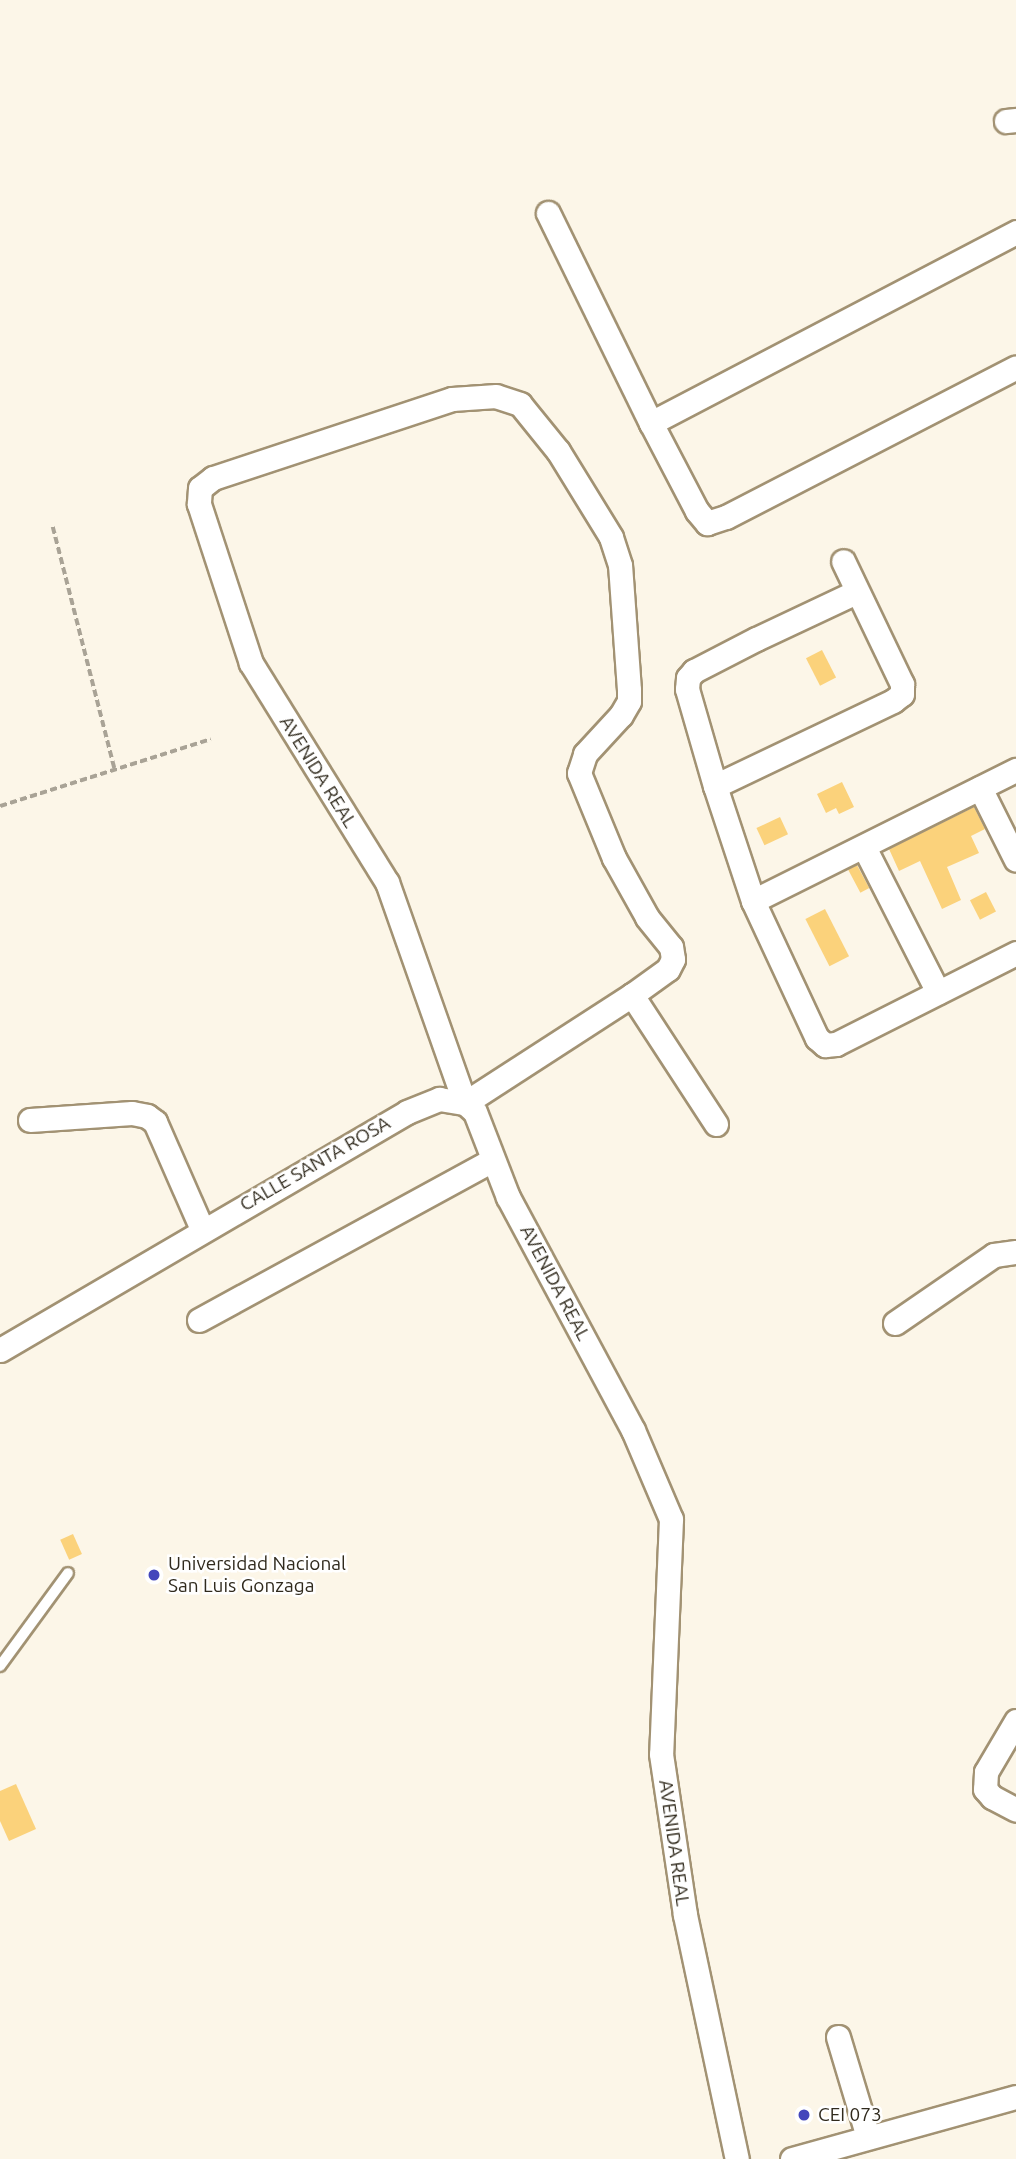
<!DOCTYPE html>
<html>
<head>
<meta charset="utf-8">
<style>
	body { margin:0 }
	#map { position:relative; width:1016px; height:2159px; overflow:hidden; background:#fcf6e8; font-family:Ubuntu,sans-serif }
	div>[style] { position:absolute }
	[style*='--x'] { left:calc(var(--x)*1px); top:calc(var(--y)*1px); width:calc(var(--w)*1px); rotate:calc(var(--a)*1deg) }
	.building>* { inset:0; background:#fbd27b; transform-origin:0 0 }
	.path>* { height:3.5px; margin-top:-1.75px; transform-origin:0; background:repeating-linear-gradient(90deg,#a9a396 0 7px,transparent 0 10.5px) }
	.roads { filter:drop-shadow(2px 0 #a29273) drop-shadow(-2px 0 #a29273) drop-shadow(0 2px #a29273) drop-shadow(0 -2px #a29273) }
	.service>* { height:10px; margin:-5px; padding:0 5px; transform-origin:5px; border-radius:5px; background:#fff }
	.minor>* { height:23px; margin:-11.5px; padding:0 11.5px; transform-origin:11.5px; border-radius:11.5px; background:#fff }
	.dots>* { width:19px; height:19px; translate:-50% -50%; box-sizing:border-box; border:4px solid #fff; border-radius:50% }
	span { translate:-50% -50%; white-space:nowrap; text-align:center; line-height:1.15; -webkit-text-stroke:5px #fff; paint-order:stroke }
	.street-label { font-size:19px; color:#302a1d }
	.poi-label { font-size:19px; color:#302a1d }
	.left { translate:0 -50%; text-align:left }
</style>
</head>
<body>
<div id="map">
	<div class="building">
		<div style="left:822px;top:650px;width:31px;height:18px;rotate:63deg"></div>
		<div style="clip-path:polygon(842px 782px,854px 807px,839px 814px,836px 808px,826px 813px,817px 794px)"></div>
		<div style="clip-path:polygon(974px 807px,985px 829px,971px 836px,979px 853px,947px 867px,961px 900px,942px 909px,920px 861px,899px 871px,889px 849px)"></div>
		<div style="left:780px;top:817px;width:19px;height:26px;rotate:65deg"></div>
		<div style="left:857px;top:865px;width:26px;height:10px;rotate:62deg"></div>
		<div style="left:986px;top:892px;width:22px;height:18px;rotate:63deg"></div>
		<div style="left:825px;top:909px;width:53px;height:22px;rotate:63deg"></div>
		<div style="left:73px;top:1534px;width:22px;height:14px;rotate:66deg"></div>
		<div style="clip-path:polygon(16px 1784px,36px 1829px,9px 1841px,0 1821px,0 1791px)"></div>
	</div>
	<div class="path">
		<div style="--x:53;--y:527;--w:251;--a:75.7"></div>
		<div style="--x:0;--y:806;--w:221;--a:-17.6"></div>
	</div>
	<div class="roads">
		<div class="service">
			<div style="--x:0;--y:1666;--w:115;--a:-53.8"></div>
		</div>
		<div class="minor">
			<div style="--x:1006;--y:121;--w:10;--a:-6"></div>
			<div style="--x:548;--y:213;--w:234;--a:63.9"></div>
			<div style="--x:651;--y:423;--w:99;--a:62.4"></div>
			<div style="--x:697;--y:511;--w:16;--a:50"></div>
			<div style="--x:707;--y:523;--w:20;--a:-18"></div>
			<div style="--x:726;--y:517;--w:326;--a:-27.3"></div>
			<div style="--x:651;--y:423;--w:412;--a:-27.6"></div>
			<div style="--x:856;--y:592;--w:110;--a:154.8"></div>
			<div style="--x:756;--y:639;--w:70;--a:152.7"></div>
			<div style="--x:694;--y:671;--w:9;--a:131"></div>
			<div style="--x:688;--y:678;--w:11;--a:95"></div>
			<div style="--x:687;--y:689;--w:101;--a:73.9"></div>
			<div style="--x:715;--y:786;--w:121;--a:71.7"></div>
			<div style="--x:753;--y:901;--w:151;--a:65"></div>
			<div style="--x:817;--y:1038;--w:11;--a:41"></div>
			<div style="--x:825;--y:1045;--w:11;--a:-5"></div>
			<div style="--x:836;--y:1044;--w:202;--a:-26.8"></div>
			<div style="--x:715;--y:786;--w:197;--a:-25.5"></div>
			<div style="--x:893;--y:701;--w:11;--a:-38"></div>
			<div style="--x:902;--y:694;--w:10;--a:-90"></div>
			<div style="--x:902;--y:684;--w:136;--a:-115.6"></div>
			<div style="--x:980;--y:788;--w:80;--a:63.4"></div>
			<div style="--x:864;--y:847;--w:163;--a:63"></div>
			<div style="--x:753;--y:901;--w:294;--a:-26.5"></div>
			<div style="--x:30;--y:1120;--w:102;--a:-3.9"></div>
			<div style="--x:132;--y:1113;--w:15;--a:11"></div>
			<div style="--x:147;--y:1116;--w:10;--a:37"></div>
			<div style="--x:155;--y:1122;--w:117;--a:66.3"></div>
			<div style="--x:716;--y:1124;--w:154;--a:-123.1"></div>
			<div style="--x:632;--y:995;--w:44;--a:-35.8"></div>
			<div style="--x:668;--y:969;--w:11;--a:-63"></div>
			<div style="--x:673;--y:959;--w:12;--a:-99"></div>
			<div style="--x:671;--y:947;--w:38;--a:-129"></div>
			<div style="--x:647;--y:917;--w:68;--a:-119.2"></div>
			<div style="--x:614;--y:858;--w:92;--a:-112.4"></div>
			<div style="--x:579;--y:773;--w:20;--a:-72"></div>
			<div style="--x:585;--y:754;--w:53;--a:-47.3"></div>
			<div style="--x:621;--y:715;--w:16;--a:-60"></div>
			<div style="--x:629;--y:701;--w:11;--a:-90"></div>
			<div style="--x:629;--y:690;--w:125;--a:-94.1"></div>
			<div style="--x:620;--y:565;--w:29;--a:-108"></div>
			<div style="--x:611;--y:537;--w:101;--a:-121.6"></div>
			<div style="--x:558;--y:451;--w:60;--a:-129"></div>
			<div style="--x:520;--y:404;--w:25;--a:-162"></div>
			<div style="--x:496;--y:396;--w:44;--a:176.1"></div>
			<div style="--x:452;--y:399;--w:252;--a:161.7"></div>
			<div style="--x:213;--y:478;--w:16;--a:142"></div>
			<div style="--x:200;--y:488;--w:16;--a:94"></div>
			<div style="--x:199;--y:504;--w:167;--a:71.9"></div>
			<div style="--x:251;--y:663;--w:258;--a:58.2"></div>
			<div style="--x:387;--y:882;--w:234;--a:70.6"></div>
			<div style="--x:465;--y:1103;--w:13;--a:42"></div>
			<div style="--x:475;--y:1112;--w:91;--a:68.8"></div>
			<div style="--x:508;--y:1197;--w:264;--a:61.8"></div>
			<div style="--x:633;--y:1430;--w:97;--a:66.9"></div>
			<div style="--x:671;--y:1519;--w:235;--a:92.4"></div>
			<div style="--x:661;--y:1754;--w:163;--a:81.5"></div>
			<div style="--x:685;--y:1915;--w:249;--a:78"></div>
			<div style="--x:199;--y:1320;--w:334;--a:-28.6"></div>
			<div style="--x:895;--y:1323;--w:120;--a:-34.5"></div>
			<div style="--x:994;--y:1255;--w:22;--a:-8"></div>
			<div style="--x:0;--y:1350;--w:471;--a:-30.3"></div>
			<div style="--x:407;--y:1112;--w:35;--a:-22"></div>
			<div style="--x:439;--y:1099;--w:26;--a:9"></div>
			<div style="--x:465;--y:1103;--w:199;--a:-32.9"></div>
			<div style="--x:1016;--y:1721;--w:59;--a:120.5"></div>
			<div style="--x:986;--y:1772;--w:17;--a:93"></div>
			<div style="--x:985;--y:1789;--w:11;--a:49"></div>
			<div style="--x:992;--y:1797;--w:27;--a:28"></div>
			<div style="--x:838;--y:2037;--w:104;--a:73.3"></div>
			<div style="--x:792;--y:2159;--w:232;--a:-15.5"></div>
		</div>
	</div>
	<div class="dots">
		<div style="left:154px;top:1575px;background:#4346bb"></div>
		<div style="left:804px;top:2115px;background:#4346bb"></div>
	</div>
	<div class="street-label">
		<span style="left:318px;top:772px;rotate:58deg">AVENIDA REAL</span>
		<span style="left:315px;top:1164px;rotate:-30deg">CALLE SANTA ROSA</span>
		<span style="left:555px;top:1283px;rotate:62deg">AVENIDA REAL</span>
		<span style="left:674px;top:1843px;rotate:82deg">AVENIDA REAL</span>
	</div>
	<div class="poi-label">
		<span class="left" style="left:168px;top:1575px">Universidad Nacional<br>San Luis Gonzaga</span>
		<span class="left" style="left:818px;top:2115px">CEI 073</span>
	</div>
</div>
</body>
</html>
